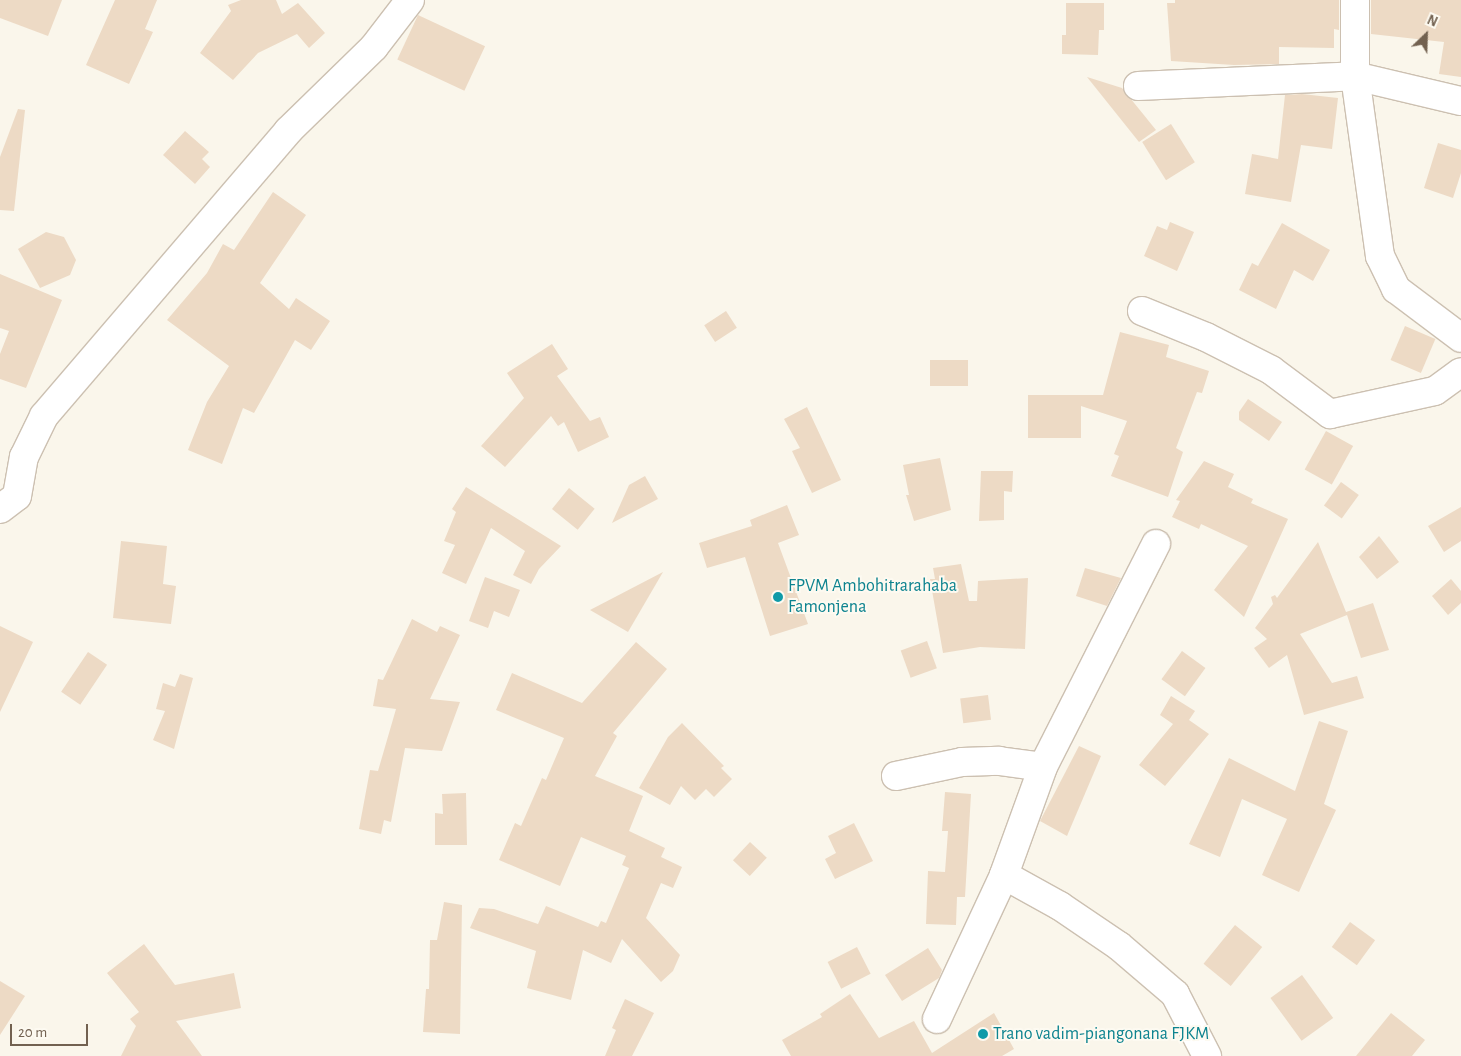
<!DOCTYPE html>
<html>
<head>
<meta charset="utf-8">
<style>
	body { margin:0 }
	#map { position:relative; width:1461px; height:1056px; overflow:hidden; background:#faf6eb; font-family:"Alegreya Sans",sans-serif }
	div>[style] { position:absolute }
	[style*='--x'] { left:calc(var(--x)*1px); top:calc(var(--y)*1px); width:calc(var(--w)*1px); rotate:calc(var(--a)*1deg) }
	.building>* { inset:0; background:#eddac5; transform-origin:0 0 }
	.roads { filter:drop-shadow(1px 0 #ccc0b1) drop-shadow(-1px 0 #ccc0b1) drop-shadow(0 1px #ccc0b1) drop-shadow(0 -1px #ccc0b1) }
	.minor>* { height:28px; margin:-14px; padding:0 14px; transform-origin:14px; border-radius:14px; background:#fff }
	.dots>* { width:14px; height:14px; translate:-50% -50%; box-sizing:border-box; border:2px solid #fdfaf1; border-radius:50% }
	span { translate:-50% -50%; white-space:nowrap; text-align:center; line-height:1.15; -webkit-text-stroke:4px #fdfaf1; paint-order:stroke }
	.culture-label { font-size:18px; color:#0d838f }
	.left { translate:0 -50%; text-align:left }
	.north { position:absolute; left:1401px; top:10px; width:50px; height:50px; -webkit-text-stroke:4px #fdfaf1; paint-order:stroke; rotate:24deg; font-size:14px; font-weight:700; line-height:20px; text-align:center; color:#726150 }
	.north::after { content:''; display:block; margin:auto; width:18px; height:22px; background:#726150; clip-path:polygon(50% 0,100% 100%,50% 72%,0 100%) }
	.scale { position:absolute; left:10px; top:1024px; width:78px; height:22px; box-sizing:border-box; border:2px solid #726150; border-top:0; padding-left:6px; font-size:15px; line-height:18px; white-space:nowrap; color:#726150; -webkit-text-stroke:4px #fdfaf1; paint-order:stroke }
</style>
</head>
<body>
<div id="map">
	<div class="building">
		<div style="clip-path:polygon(0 0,62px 0,48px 36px,0 18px)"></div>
		<div style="clip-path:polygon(115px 0,157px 0,145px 29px,153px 32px,129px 84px,86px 65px)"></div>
		<div style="clip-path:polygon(241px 0,276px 0,282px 14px,298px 3px,325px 33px,309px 48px,297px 34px,258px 53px,233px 80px,200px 53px,231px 11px,228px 5px)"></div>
		<div style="clip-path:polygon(1175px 0,1339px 0,1339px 30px,1334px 29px,1334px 48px,1279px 47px,1279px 64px,1234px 65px,1171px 61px,1167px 3px,1175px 3px)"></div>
		<div style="clip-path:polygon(1371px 0,1461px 0,1461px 77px,1439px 74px,1444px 42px,1371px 34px)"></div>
		<div style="clip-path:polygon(1066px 3px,1104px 3px,1104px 30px,1099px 30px,1098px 55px,1062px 54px,1062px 35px,1066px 35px)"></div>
		<div style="left:418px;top:15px;width:74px;height:49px;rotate:25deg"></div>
		<div style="clip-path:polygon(1087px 77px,1122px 88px,1156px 130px,1139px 142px)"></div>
		<div style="clip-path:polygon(1302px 94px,1338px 98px,1332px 149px,1301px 145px,1291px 202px,1245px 194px,1252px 154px,1278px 159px,1285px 95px)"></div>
		<div style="clip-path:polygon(18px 109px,25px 110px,14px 211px,0 210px,0 157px)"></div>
		<div style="left:1171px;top:124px;width:45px;height:34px;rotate:58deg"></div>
		<div style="clip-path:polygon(185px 131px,209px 152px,202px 159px,210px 167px,195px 184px,163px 155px)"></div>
		<div style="clip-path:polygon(1438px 143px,1461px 150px,1461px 173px,1453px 198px,1424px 188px)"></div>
		<div style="clip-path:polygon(273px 192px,306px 215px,260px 283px,289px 309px,296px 298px,330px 321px,311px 350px,295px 340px,254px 413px,243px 408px,222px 464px,188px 450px,207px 402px,229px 366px,167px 320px,207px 273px,223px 244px,234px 250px)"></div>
		<div style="clip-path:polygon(1170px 222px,1194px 232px,1177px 271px,1144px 256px,1157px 226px,1167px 230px)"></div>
		<div style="clip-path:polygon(1282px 223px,1330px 250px,1313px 281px,1294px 270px,1276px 309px,1239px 290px,1252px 263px,1258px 266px)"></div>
		<div style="clip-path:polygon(46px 232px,64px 237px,76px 260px,70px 275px,40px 288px,18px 249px)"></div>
		<div style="clip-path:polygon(0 274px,62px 300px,26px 388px,0 379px,0 354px,9px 331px,0 328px)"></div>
		<div style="left:726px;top:311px;width:20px;height:26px;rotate:57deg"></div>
		<div style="left:1405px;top:326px;width:33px;height:37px;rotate:23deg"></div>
		<div style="clip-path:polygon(1120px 332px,1169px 345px,1166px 357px,1209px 371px,1202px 393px,1197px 392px,1176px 448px,1183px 452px,1168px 497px,1111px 476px,1119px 456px,1114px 454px,1127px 421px,1081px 406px,1081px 438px,1028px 438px,1028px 395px,1103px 395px)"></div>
		<div style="clip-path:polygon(552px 344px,568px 369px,557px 376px,590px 421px,600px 417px,609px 437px,578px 452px,564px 422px,558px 426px,551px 416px,505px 467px,481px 446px,524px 398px,507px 373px)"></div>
		<div style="left:930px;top:360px;width:38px;height:26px"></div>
		<div style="clip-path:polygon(1248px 399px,1282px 422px,1269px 441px,1239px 420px,1239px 412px)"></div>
		<div style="clip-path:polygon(807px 407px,841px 480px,812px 493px,792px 451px,800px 448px,784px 419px)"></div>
		<div style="left:1326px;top:431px;width:31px;height:44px;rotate:29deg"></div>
		<div style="clip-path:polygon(940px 458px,951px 510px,914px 521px,906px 495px,909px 495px,903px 465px)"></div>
		<div style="clip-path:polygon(1204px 461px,1234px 474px,1228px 487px,1253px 499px,1251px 503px,1288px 519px,1244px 617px,1214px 590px,1248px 546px,1201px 524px,1199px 529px,1172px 517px,1180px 501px,1176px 500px)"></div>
		<div style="clip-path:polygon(981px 471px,1013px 471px,1012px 492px,1004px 491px,1004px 520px,979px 521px)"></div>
		<div style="clip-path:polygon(645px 476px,658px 499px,612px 523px,629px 485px)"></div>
		<div style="left:1341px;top:482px;width:22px;height:29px;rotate:36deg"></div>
		<div style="clip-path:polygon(466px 487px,561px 546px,539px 569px,531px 584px,513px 575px,525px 551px,491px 528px,466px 584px,442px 573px,455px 545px,444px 541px,456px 512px,452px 509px)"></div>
		<div style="left:569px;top:488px;width:33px;height:27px;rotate:39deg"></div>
		<div style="clip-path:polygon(787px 505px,799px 535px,778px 543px,808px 624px,770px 636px,745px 557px,707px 568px,699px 543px,752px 526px,750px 520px)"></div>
		<div style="clip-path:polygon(1461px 507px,1461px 541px,1444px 552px,1428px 526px)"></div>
		<div style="clip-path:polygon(1379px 536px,1399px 562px,1377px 579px,1359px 557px)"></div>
		<div style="clip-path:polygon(121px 541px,167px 546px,163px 584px,176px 586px,171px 624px,113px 618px)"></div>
		<div style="clip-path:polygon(1318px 542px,1346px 612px,1373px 603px,1389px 650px,1361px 658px,1347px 615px,1300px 634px,1332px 683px,1357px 676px,1364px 698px,1304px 715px,1287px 655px,1269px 668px,1254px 648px,1267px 639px,1255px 628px,1273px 604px,1271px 597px,1275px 595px,1277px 598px)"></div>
		<div style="clip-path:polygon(961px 564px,969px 601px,977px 601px,978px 581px,1028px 578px,1025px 649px,980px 647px,943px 653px,930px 579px,935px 579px,933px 568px)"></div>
		<div style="clip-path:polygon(1085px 568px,1121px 578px,1107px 606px,1076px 596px)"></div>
		<div style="clip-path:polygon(663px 572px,628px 632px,590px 610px)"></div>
		<div style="clip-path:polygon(485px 577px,520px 590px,509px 617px,494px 611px,488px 628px,469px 621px)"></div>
		<div style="clip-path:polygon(1451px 579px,1461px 591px,1461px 603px,1448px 615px,1432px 596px)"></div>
		<div style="clip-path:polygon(412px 619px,437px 632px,440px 626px,460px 635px,430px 699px,460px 702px,442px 751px,405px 748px,391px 822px,384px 820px,381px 834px,359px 829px,370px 770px,378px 771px,396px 709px,373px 706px,378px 679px,383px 680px)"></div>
		<div style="clip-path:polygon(0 626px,33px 642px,0 712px)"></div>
		<div style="left:927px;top:641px;width:29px;height:28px;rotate:70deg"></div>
		<div style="clip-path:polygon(636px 642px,667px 669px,613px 733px,617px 736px,595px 776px,643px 796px,629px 831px,665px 848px,661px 857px,682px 867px,673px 888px,661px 883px,646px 918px,680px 955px,673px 971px,661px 982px,622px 939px,611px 963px,583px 950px,571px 1000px,527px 988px,536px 951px,470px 928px,479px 908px,494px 909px,538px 924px,546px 906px,598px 927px,601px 921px,606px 923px,629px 868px,622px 865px,626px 856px,581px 837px,560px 886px,499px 860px,515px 823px,521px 826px,542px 778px,546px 780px,564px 738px,496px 710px,512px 673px,582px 703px)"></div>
		<div style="left:1182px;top:651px;width:29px;height:35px;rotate:36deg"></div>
		<div style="left:88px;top:652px;width:23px;height:48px;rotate:34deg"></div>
		<div style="clip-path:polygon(180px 674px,193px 678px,174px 749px,153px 740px,165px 711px,156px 709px,163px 683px,175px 687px)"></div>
		<div style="left:988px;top:695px;width:25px;height:28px;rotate:83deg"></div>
		<div style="clip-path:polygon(1171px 696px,1195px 711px,1189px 720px,1209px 734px,1165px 786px,1139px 765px,1173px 724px,1160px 715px)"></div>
		<div style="clip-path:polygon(1319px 721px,1348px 731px,1324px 804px,1336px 810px,1299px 892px,1262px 875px,1287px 819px,1242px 799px,1220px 857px,1189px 844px,1229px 758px,1295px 791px)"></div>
		<div style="clip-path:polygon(682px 723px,724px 766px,721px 768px,732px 779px,714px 797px,706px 789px,695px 800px,681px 786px,670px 805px,639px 788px,668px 737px)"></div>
		<div style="clip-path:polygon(1079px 746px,1101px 756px,1067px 836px,1040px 821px)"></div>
		<div style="clip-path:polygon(945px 792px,971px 794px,965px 897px,957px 897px,956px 925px,926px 924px,928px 871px,945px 872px,948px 831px,942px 831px)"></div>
		<div style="clip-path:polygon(466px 793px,467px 845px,435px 845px,435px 813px,443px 814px,442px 794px)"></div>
		<div style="clip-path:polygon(854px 823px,873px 861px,835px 879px,825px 859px,836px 853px,828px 836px)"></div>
		<div style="left:750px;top:842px;width:23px;height:25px;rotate:43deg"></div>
		<div style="clip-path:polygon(444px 902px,462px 905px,460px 1034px,423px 1032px,426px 989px,429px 989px,430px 940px,437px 940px)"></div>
		<div style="left:1350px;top:922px;width:31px;height:31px;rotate:36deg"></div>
		<div style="left:1235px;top:925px;width:35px;height:50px;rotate:39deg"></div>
		<div style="clip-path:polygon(144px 944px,175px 985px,234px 973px,241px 1008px,176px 1021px,202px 1056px,121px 1056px,136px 1026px,130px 1019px,139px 1012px,107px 973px)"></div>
		<div style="left:857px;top:947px;width:30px;height:33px;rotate:63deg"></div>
		<div style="clip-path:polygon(928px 948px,942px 970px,939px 978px,902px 1001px,885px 975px)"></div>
		<div style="left:1302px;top:975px;width:53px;height:39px;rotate:54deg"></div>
		<div style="clip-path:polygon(0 981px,25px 996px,0 1035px)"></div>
		<div style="clip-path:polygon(850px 994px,879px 1038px,914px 1021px,932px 1053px,994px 1013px,1014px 1049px,1002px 1056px,791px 1056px,782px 1040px,822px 1017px,820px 1014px)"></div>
		<div style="clip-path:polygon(625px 999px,654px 1013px,632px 1056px,605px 1056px,616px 1030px,612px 1028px)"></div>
		<div style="clip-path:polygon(1391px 1013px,1425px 1040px,1412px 1056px,1356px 1056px)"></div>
	</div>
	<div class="roads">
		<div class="minor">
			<div style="--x:1355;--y:0;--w:76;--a:90"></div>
			<div style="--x:1355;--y:76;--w:182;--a:82.1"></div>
			<div style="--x:1380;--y:256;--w:37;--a:64"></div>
			<div style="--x:1396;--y:289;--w:81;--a:37"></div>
			<div style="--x:1138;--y:86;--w:217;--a:-2.6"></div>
			<div style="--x:1355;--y:76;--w:109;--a:13.3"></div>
			<div style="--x:1142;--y:311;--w:69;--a:22.1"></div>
			<div style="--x:1206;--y:337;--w:73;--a:26.9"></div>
			<div style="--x:1271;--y:370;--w:74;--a:36.7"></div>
			<div style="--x:1330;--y:414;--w:107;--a:-12.4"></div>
			<div style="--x:1435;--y:391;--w:32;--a:-36"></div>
			<div style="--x:0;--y:509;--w:21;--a:-37"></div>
			<div style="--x:17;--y:496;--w:40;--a:-80"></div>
			<div style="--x:24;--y:457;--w:46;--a:-64"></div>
			<div style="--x:44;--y:416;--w:375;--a:-49.4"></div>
			<div style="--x:288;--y:131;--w:120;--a:-44.3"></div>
			<div style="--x:374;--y:47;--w:59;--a:-52.5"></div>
			<div style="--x:1156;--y:544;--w:250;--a:116.9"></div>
			<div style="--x:1043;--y:767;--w:115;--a:109.9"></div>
			<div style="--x:1004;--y:875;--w:64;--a:29"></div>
			<div style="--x:1060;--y:906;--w:71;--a:34.1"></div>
			<div style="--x:1119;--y:946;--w:74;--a:40.6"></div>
			<div style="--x:1175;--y:994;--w:70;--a:62.7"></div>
			<div style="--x:896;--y:776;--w:67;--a:-12"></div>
			<div style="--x:962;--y:762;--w:37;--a:-2"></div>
			<div style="--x:999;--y:761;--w:44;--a:7.8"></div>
			<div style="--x:937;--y:1019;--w:159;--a:-65"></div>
		</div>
	</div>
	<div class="dots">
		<div style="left:778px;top:597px;background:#0f9aa8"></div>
		<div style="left:983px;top:1034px;background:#0f9aa8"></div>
	</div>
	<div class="culture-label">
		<span class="left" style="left:788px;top:597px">FPVM Ambohitrarahaba<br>Famonjena</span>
		<span class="left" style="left:993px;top:1034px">Trano vadim-piangonana FJKM</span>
	</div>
	<div class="north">N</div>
	<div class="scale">20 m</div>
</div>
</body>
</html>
